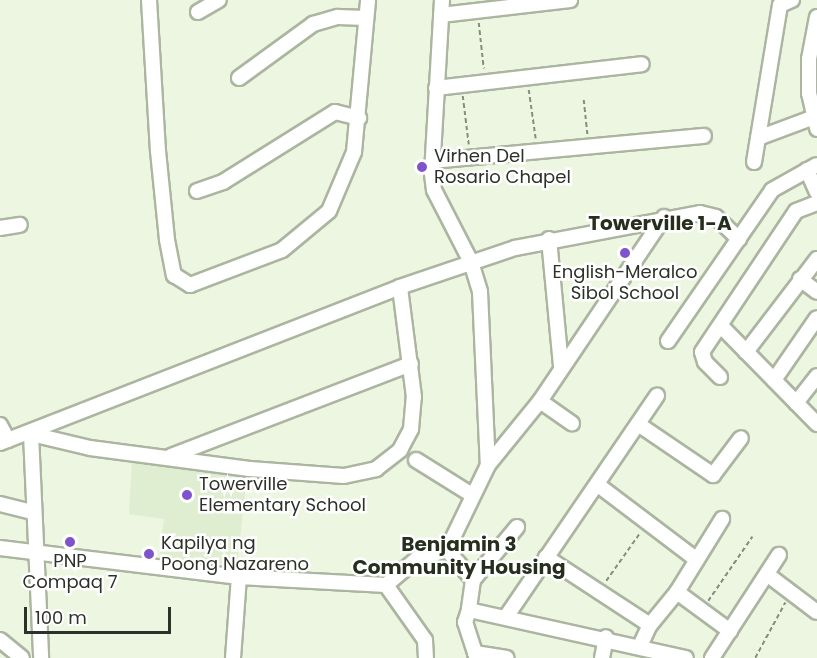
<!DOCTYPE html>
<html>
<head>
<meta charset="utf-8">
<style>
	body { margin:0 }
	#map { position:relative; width:817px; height:658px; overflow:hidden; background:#ecf6e0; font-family:Poppins,sans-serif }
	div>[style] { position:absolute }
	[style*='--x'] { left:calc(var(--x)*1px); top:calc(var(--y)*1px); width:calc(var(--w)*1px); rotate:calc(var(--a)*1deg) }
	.built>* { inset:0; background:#dfedd0 }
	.path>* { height:1.5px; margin-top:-0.75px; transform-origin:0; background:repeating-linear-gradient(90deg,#868d7f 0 4.5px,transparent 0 7.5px) }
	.roads { filter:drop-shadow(2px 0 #abb5a0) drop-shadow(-2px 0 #abb5a0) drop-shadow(0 2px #abb5a0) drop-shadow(0 -2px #abb5a0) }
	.minor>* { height:14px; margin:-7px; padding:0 7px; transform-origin:7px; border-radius:7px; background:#fff }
	.dots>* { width:16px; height:16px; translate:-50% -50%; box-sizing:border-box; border:3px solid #fff; border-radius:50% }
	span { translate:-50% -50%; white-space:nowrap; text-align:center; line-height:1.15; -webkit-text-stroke:5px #fff; paint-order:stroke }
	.poi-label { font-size:18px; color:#2d3129 }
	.left { translate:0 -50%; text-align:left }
	.neighbourhood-label { font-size:20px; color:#262e1d; font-weight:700 }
	.scale { position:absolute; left:24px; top:607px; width:147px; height:27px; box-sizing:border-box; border:3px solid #2d3129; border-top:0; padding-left:8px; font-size:18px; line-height:21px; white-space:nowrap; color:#2d3129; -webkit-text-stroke:4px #fff; paint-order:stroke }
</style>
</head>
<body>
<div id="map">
	<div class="built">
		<div style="clip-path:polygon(132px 460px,247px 476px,237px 565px,159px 559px,164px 519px,129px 514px)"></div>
	</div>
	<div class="path">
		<div style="--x:479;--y:23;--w:46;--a:83.8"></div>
		<div style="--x:529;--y:90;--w:49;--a:81.9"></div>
		<div style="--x:463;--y:96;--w:49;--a:83"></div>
		<div style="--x:584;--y:100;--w:36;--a:84"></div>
		<div style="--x:606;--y:581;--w:59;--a:-54.7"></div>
		<div style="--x:708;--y:601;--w:78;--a:-55.5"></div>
		<div style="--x:755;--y:658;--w:63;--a:-61.4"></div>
	</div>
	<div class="roads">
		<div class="minor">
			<div style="--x:149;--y:0;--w:151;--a:86.6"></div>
			<div style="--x:158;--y:151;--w:89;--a:84.2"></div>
			<div style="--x:167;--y:240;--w:36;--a:79"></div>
			<div style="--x:174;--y:275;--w:19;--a:32"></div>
			<div style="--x:190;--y:285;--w:98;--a:-20.8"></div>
			<div style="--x:282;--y:250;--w:61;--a:-39.7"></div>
			<div style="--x:329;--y:211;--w:64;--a:-67"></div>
			<div style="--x:354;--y:152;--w:153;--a:-84.7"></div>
			<div style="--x:442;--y:0;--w:174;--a:93.3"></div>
			<div style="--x:432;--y:174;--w:16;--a:83"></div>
			<div style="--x:434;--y:190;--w:81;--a:62.8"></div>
			<div style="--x:471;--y:262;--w:31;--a:73"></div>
			<div style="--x:480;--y:292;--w:173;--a:87.4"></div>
			<div style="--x:198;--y:12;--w:24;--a:-30"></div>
			<div style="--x:441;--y:15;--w:130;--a:-6.6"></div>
			<div style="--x:817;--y:17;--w:43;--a:100.8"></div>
			<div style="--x:809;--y:59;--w:34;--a:90"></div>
			<div style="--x:809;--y:93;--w:37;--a:77"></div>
			<div style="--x:239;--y:78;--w:92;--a:-36.1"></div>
			<div style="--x:313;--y:24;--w:26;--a:-16"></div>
			<div style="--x:338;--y:17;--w:28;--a:2"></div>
			<div style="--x:436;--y:88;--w:207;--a:-6.6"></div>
			<div style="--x:758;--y:138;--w:63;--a:-20.4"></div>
			<div style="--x:433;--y:161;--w:272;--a:-5.3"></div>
			<div style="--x:754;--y:162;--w:159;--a:-80.6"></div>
			<div style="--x:780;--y:5;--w:13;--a:-23"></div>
			<div style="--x:807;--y:170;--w:24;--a:66"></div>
			<div style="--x:197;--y:191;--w:28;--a:-19"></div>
			<div style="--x:223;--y:182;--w:132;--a:-32"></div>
			<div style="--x:335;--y:112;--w:25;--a:14"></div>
			<div style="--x:0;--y:228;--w:20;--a:-9"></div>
			<div style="--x:549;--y:239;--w:129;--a:84.6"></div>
			<div style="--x:800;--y:279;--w:21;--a:37"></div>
			<div style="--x:722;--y:327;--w:136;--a:45.6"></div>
			<div style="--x:668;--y:341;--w:183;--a:-55.4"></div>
			<div style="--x:772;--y:190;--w:51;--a:-29.1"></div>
			<div style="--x:746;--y:352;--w:117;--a:-52.6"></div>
			<div style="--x:720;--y:377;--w:21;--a:-135"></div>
			<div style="--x:705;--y:362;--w:10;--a:-107"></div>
			<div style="--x:702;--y:352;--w:169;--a:-56.3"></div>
			<div style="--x:796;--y:211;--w:22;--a:-21"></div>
			<div style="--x:774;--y:380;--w:75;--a:-55.3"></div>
			<div style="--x:540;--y:401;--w:39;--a:35"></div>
			<div style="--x:796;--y:403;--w:34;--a:-52"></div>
			<div style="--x:638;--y:424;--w:91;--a:34.2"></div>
			<div style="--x:713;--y:475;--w:46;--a:-52.9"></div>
			<div style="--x:0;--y:425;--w:17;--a:62"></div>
			<div style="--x:27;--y:433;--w:65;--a:13.4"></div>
			<div style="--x:90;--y:448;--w:161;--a:7.5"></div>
			<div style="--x:250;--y:469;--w:94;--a:4.3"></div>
			<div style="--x:344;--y:476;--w:33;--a:-12"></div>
			<div style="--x:376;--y:469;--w:31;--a:-38"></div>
			<div style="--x:400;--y:450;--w:24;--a:-62"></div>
			<div style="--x:411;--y:429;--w:32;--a:-85"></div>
			<div style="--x:414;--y:397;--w:111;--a:-97.3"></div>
			<div style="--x:31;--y:434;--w:224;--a:87.4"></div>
			<div style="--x:0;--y:443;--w:429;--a:-21.3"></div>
			<div style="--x:400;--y:287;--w:121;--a:-18.7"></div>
			<div style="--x:515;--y:248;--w:188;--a:-10.7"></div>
			<div style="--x:700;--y:213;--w:16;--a:14"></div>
			<div style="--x:716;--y:217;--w:32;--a:44"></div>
			<div style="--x:171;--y:456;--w:257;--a:-21"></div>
			<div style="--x:416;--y:460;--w:66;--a:32"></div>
			<div style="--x:598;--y:485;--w:124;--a:37.1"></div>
			<div style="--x:0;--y:504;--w:34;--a:14"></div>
			<div style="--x:0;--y:548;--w:241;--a:6.9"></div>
			<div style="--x:239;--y:577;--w:147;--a:3.1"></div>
			<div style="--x:386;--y:585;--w:42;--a:-40.2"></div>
			<div style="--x:418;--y:558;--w:30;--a:-15"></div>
			<div style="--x:447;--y:550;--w:94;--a:-64.2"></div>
			<div style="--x:488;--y:465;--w:82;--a:-50.9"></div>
			<div style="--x:540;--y:401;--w:222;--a:-56"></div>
			<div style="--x:447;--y:550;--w:40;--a:49"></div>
			<div style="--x:473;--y:580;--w:69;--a:-50.3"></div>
			<div style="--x:546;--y:557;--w:124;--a:33.2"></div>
			<div style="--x:768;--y:575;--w:61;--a:37.1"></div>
			<div style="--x:473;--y:580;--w:30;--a:98"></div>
			<div style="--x:469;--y:610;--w:222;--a:12.5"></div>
			<div style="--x:386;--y:585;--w:67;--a:54.7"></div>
			<div style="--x:425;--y:640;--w:18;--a:87"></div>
			<div style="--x:677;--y:592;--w:66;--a:36.3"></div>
			<div style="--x:469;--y:610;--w:13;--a:108"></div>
			<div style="--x:465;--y:622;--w:38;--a:72"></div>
			<div style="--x:506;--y:617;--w:268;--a:-55.7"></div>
			<div style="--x:0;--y:640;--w:28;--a:39"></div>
			<div style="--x:640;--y:646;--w:23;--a:-65"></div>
			<div style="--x:650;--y:625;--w:43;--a:-50.7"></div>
			<div style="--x:677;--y:592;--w:86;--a:-58.3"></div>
			<div style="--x:475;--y:653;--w:32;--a:9"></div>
			<div style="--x:233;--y:658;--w:81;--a:-85.8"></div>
			<div style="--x:602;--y:658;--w:21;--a:-79"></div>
			<div style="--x:712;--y:658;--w:123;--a:-57"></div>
		</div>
	</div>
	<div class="dots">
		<div style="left:422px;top:167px;background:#7f53cc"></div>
		<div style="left:625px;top:253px;background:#7f53cc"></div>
		<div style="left:187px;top:495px;background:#7f53cc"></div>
		<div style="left:70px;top:542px;background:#7f53cc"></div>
		<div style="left:149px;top:554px;background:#7f53cc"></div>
	</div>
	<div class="poi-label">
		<span class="left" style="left:434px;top:167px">Virhen Del<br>Rosario Chapel</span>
		<span style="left:625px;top:283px">English-Meralco<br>Sibol School</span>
		<span class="left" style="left:199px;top:495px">Towerville<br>Elementary School</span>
		<span class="left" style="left:161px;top:554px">Kapilya ng<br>Poong Nazareno</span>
		<span style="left:70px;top:572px">PNP<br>Compaq 7</span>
	</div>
	<div class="neighbourhood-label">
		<span style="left:660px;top:223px">Towerville 1-A</span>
		<span style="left:459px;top:556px">Benjamin 3<br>Community Housing</span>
	</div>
	<div class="scale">100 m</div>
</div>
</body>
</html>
